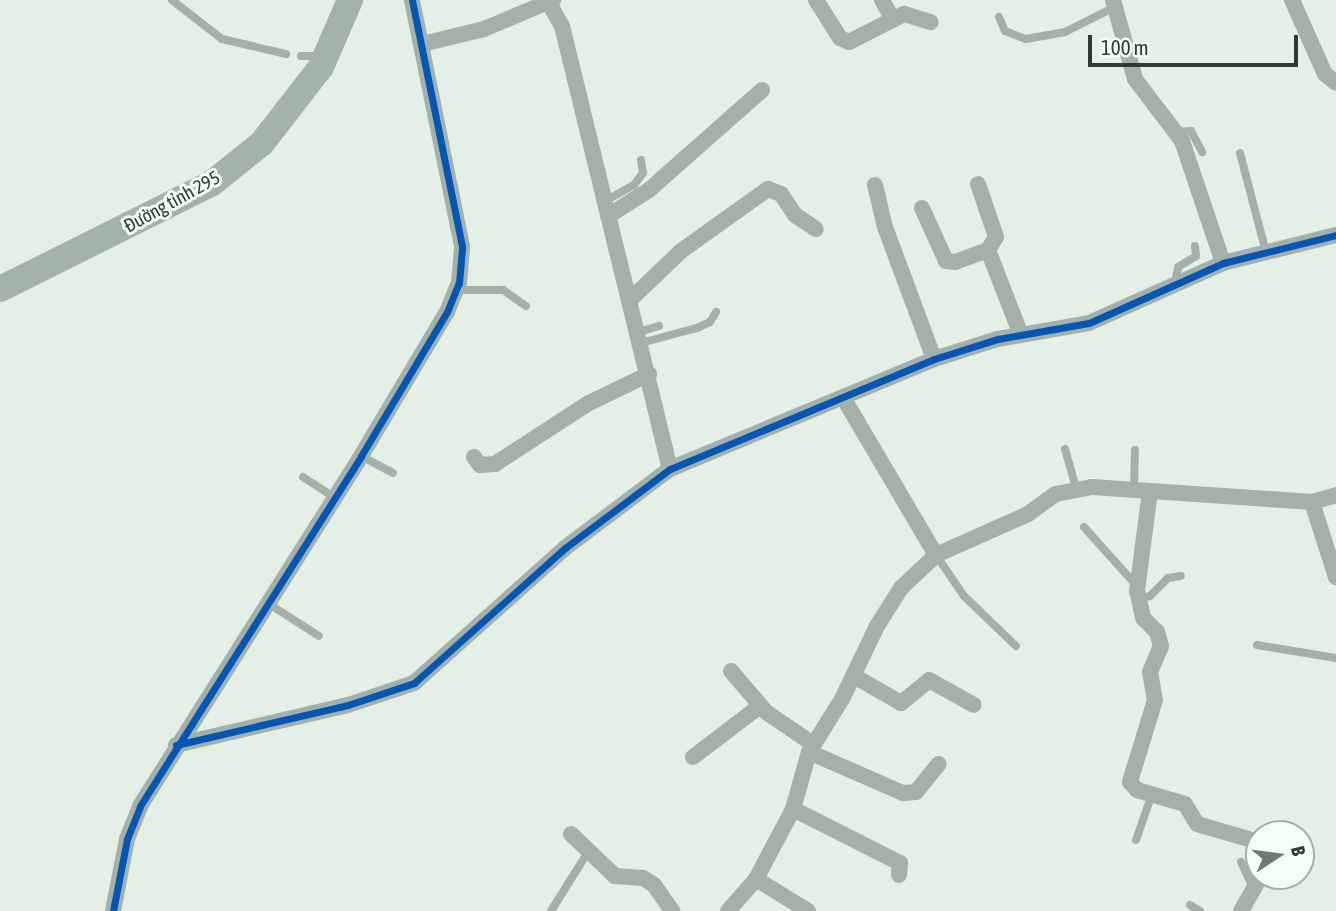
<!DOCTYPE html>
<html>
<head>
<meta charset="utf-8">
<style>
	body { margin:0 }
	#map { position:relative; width:1336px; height:911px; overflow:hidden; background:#e4efe7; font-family:"Asap Condensed",sans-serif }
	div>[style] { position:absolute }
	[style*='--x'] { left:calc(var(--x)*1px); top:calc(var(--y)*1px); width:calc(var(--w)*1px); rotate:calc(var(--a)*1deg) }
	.lane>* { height:8px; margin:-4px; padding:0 4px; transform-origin:4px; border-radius:4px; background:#a5b1a8 }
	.street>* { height:16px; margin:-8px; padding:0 8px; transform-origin:8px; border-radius:8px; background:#a5b1a8 }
	.primary>* { height:26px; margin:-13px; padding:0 13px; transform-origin:13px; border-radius:13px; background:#a4b3a9 }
	.cycleway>* { height:7px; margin:-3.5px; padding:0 3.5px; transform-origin:3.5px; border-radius:3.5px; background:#0057b8 }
	span { translate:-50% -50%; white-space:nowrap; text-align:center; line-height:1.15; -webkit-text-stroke:6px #f3fef5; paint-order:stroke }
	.street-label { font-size:19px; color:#313933 }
	.north { position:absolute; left:1245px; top:820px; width:70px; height:70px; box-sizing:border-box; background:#f3fef5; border:2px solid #a5afa7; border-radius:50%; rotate:77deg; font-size:19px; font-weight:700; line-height:28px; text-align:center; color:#313933 }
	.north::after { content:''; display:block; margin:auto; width:24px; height:32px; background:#707972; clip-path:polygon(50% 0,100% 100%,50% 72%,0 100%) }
	.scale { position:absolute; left:1088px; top:35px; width:210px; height:32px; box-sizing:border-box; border:4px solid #313933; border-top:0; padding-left:9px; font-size:21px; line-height:24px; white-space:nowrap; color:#313933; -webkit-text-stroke:5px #f3fef5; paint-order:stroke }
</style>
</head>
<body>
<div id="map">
	<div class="lane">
		<div style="--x:172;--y:0;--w:63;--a:38"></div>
		<div style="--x:222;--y:39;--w:66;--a:13.2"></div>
		<div style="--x:999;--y:17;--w:15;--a:67"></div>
		<div style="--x:1005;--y:31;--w:22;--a:21"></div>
		<div style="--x:1026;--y:39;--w:40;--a:-10"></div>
		<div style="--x:1065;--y:32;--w:56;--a:-26.6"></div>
		<div style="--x:301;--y:56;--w:19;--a:0"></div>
		<div style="--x:1176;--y:132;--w:15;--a:-4"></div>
		<div style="--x:1191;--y:131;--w:24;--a:62"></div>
		<div style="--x:1240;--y:153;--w:102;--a:75.3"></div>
		<div style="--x:605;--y:201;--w:33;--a:-29"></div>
		<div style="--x:634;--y:185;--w:15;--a:-53"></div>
		<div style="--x:643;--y:173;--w:13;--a:-99"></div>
		<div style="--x:1175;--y:283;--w:16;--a:-79"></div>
		<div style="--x:1178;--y:267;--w:21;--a:-31"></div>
		<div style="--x:1196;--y:256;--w:10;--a:-96"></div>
		<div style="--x:457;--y:290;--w:46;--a:0"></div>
		<div style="--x:503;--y:290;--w:28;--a:35"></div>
		<div style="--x:639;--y:332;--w:21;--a:-17"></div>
		<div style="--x:641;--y:343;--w:58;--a:-15"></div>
		<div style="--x:697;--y:328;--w:14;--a:-25"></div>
		<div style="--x:710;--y:322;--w:12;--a:-59"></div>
		<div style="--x:1065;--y:449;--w:41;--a:74.2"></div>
		<div style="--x:361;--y:456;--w:36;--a:28"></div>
		<div style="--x:303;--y:477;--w:38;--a:33"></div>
		<div style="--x:1134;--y:490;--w:40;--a:-88.6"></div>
		<div style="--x:1084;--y:527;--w:79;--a:48.1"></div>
		<div style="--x:936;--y:555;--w:50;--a:55.7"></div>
		<div style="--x:964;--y:596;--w:72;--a:43.9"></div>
		<div style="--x:1137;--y:599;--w:13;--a:-13"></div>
		<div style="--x:1150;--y:596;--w:25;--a:-45"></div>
		<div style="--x:1168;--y:578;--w:13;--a:-9"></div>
		<div style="--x:269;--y:604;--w:59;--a:32.6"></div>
		<div style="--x:1257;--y:645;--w:80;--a:9.3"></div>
		<div style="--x:1136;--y:840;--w:49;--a:-70.8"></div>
		<div style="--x:1241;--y:862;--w:29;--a:65"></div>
		<div style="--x:1190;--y:905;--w:12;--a:31"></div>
		<div style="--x:551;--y:911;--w:70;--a:-57.9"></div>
	</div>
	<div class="street">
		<div style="--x:816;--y:0;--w:45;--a:57.7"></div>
		<div style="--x:840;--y:38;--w:10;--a:24"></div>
		<div style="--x:849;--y:42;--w:62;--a:-27"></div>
		<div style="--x:904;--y:14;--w:28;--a:17"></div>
		<div style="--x:882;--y:0;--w:23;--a:61"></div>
		<div style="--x:1113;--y:0;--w:82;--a:74.4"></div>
		<div style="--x:1135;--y:79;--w:78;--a:52.8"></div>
		<div style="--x:1182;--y:141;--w:129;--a:71.4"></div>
		<div style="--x:1292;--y:0;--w:81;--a:66"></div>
		<div style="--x:1325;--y:74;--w:14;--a:39"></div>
		<div style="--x:549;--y:3;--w:26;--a:61"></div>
		<div style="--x:562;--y:26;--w:456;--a:76.3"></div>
		<div style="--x:422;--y:44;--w:64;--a:-13.6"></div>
		<div style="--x:484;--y:29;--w:75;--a:-22.8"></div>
		<div style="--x:978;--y:184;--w:56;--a:71.2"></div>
		<div style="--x:996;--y:237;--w:15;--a:122"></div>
		<div style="--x:875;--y:185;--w:43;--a:76.6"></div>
		<div style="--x:885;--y:227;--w:141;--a:69.6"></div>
		<div style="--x:922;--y:208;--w:58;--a:65.6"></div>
		<div style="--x:946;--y:261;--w:9;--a:6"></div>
		<div style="--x:955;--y:262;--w:35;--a:-20"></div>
		<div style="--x:988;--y:250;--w:91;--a:68.8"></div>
		<div style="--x:608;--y:216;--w:49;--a:-32.4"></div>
		<div style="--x:649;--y:190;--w:151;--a:-41.5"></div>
		<div style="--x:631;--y:299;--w:69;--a:-43.8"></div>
		<div style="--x:681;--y:251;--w:107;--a:-35.5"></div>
		<div style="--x:768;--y:189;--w:14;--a:21"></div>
		<div style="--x:781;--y:194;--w:25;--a:56"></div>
		<div style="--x:795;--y:215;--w:25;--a:34"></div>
		<div style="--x:844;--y:399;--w:181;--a:59.5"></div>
		<div style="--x:474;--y:457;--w:10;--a:53"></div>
		<div style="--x:480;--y:465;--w:15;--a:-4"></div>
		<div style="--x:495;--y:464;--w:110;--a:-33.1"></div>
		<div style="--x:587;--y:404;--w:69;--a:-25.8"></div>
		<div style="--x:1150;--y:491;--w:101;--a:97.4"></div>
		<div style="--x:1137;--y:591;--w:28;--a:77"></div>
		<div style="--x:1143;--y:618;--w:20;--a:45"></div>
		<div style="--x:1157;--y:632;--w:15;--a:74"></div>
		<div style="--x:1161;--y:646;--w:28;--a:113"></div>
		<div style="--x:1150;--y:672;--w:28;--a:80"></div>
		<div style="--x:1155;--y:700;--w:86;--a:107"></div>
		<div style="--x:1130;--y:782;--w:11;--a:49"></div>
		<div style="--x:1137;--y:790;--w:50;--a:16.3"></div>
		<div style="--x:1185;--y:804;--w:23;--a:59"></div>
		<div style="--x:1197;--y:824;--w:65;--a:16.2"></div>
		<div style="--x:1312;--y:502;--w:25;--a:-16"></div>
		<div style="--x:731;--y:671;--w:54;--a:49.5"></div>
		<div style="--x:766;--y:712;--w:57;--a:34.2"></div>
		<div style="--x:854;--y:676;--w:54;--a:29.9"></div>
		<div style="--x:901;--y:703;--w:36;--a:-39"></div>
		<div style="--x:929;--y:680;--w:51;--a:29.1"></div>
		<div style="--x:176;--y:745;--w:177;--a:-13.1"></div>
		<div style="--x:348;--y:705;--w:70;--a:-18.4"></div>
		<div style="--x:414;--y:683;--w:203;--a:-41.8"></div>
		<div style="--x:565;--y:548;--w:131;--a:-37"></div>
		<div style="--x:670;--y:469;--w:286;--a:-22.6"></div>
		<div style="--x:934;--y:359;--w:67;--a:-17.4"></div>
		<div style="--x:998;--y:339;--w:92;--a:-10"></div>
		<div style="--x:1089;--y:323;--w:147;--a:-24.1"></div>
		<div style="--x:1223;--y:263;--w:116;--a:-13.9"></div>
		<div style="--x:809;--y:752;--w:103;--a:23.6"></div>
		<div style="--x:903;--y:793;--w:13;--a:-4"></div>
		<div style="--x:916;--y:792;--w:36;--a:-51"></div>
		<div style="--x:693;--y:757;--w:84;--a:-37.3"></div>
		<div style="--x:793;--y:809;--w:120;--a:26.8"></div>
		<div style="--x:900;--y:863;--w:12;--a:95"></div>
		<div style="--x:571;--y:834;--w:61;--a:43.7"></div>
		<div style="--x:615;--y:876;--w:28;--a:4"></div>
		<div style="--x:643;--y:878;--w:13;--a:32"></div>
		<div style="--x:654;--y:885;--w:32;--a:55"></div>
		<div style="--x:113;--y:911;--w:73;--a:-79"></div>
		<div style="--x:127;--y:839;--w:35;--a:-68"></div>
		<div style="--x:140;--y:806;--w:414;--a:-57.7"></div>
		<div style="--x:361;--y:456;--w:168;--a:-59.2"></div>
		<div style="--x:447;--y:312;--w:31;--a:-68"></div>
		<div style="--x:459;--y:283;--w:37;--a:-85"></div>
		<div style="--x:462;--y:246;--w:251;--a:-101.5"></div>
		<div style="--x:728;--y:911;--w:43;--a:-48.8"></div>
		<div style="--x:808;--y:911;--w:61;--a:-148.4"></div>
		<div style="--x:756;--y:879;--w:79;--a:-62.1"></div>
		<div style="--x:793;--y:809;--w:59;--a:-74.3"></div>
		<div style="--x:809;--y:752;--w:62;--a:-58.1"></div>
		<div style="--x:842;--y:699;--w:81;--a:-64.4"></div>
		<div style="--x:877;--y:626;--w:45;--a:-57.7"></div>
		<div style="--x:901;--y:588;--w:48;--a:-43.3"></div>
		<div style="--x:936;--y:555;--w:101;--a:-24"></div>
		<div style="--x:1028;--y:514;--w:34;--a:-36"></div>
		<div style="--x:1056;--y:494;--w:37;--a:-11"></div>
		<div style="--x:1092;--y:487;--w:221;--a:3.9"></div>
		<div style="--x:1312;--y:502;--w:79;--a:72.3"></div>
		<div style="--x:1241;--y:911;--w:40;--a:-60.3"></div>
	</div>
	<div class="primary">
		<div style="--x:0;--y:289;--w:236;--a:-26.5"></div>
		<div style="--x:211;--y:184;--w:65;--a:-38.8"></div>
		<div style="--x:262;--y:143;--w:96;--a:-52.2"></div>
		<div style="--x:321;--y:67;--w:73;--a:-66.6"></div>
	</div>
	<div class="cycleway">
		<div style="--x:176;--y:745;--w:177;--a:-13.1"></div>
		<div style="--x:348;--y:705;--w:70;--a:-18.4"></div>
		<div style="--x:414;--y:683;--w:203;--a:-41.8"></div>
		<div style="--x:565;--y:548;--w:131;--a:-37"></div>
		<div style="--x:670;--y:469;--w:286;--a:-22.6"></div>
		<div style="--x:934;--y:359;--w:67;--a:-17.4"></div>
		<div style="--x:998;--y:339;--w:92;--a:-10"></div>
		<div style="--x:1089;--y:323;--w:147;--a:-24.1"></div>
		<div style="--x:1223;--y:263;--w:116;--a:-13.9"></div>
		<div style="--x:113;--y:911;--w:73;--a:-79"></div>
		<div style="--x:127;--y:839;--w:35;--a:-68"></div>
		<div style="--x:140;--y:806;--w:414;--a:-57.7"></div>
		<div style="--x:361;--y:456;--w:168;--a:-59.2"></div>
		<div style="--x:447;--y:312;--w:31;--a:-68"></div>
		<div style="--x:459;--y:283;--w:37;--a:-85"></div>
		<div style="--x:462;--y:246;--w:251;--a:-101.5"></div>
	</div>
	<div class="street-label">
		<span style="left:172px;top:202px;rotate:-29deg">Đường tỉnh 295</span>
	</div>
	<div class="north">B</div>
	<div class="scale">100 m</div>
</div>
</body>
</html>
